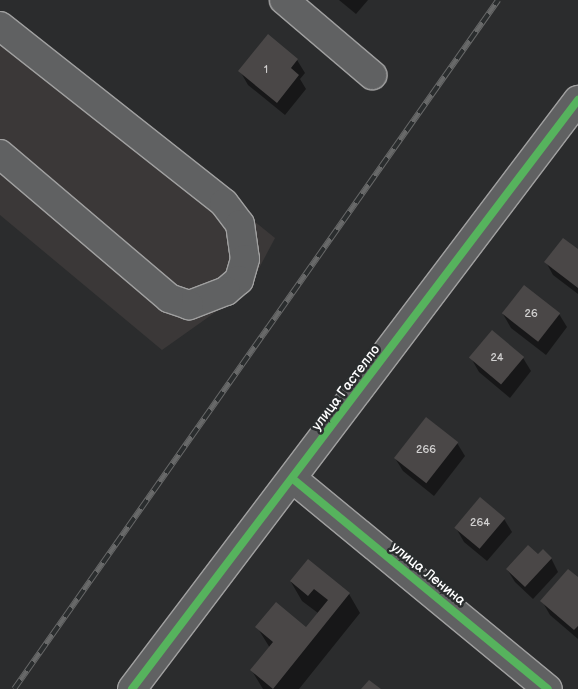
<!DOCTYPE html>
<html>
<head>
<meta charset="utf-8">
<style>
	body { margin:0 }
	#map { position:relative; width:578px; height:689px; overflow:hidden; background:#2b2c2d; font-family:"Balsamiq Sans",sans-serif }
	div>[style] { position:absolute }
	[style*='--x'] { left:calc(var(--x)*1px); top:calc(var(--y)*1px); width:calc(var(--w)*1px); rotate:calc(var(--a)*1deg) }
	.built>* { inset:0; background:#3b3838 }
	.shadow>* { inset:0; background:#0007 }
	.building>* { inset:0; background:#4a4747; transform-origin:0 0 }
	.roads { filter:drop-shadow(1px 0 #a0a0a0) drop-shadow(-1px 0 #a0a0a0) drop-shadow(0 1px #a0a0a0) drop-shadow(0 -1px #a0a0a0) }
	.minor>* { height:28px; margin:-14px; padding:0 14px; transform-origin:14px; border-radius:14px; background:#606162 }
	.rail>* { height:5.5px; margin-top:-2.75px; transform-origin:0; background:repeating-linear-gradient(90deg,#2a2d2e 0 11px,#686969 0 22px); box-sizing:border-box; border-block:1px solid #686969 }
	.cycleway>* { height:8px; margin:-4px; padding:0 4px; transform-origin:4px; border-radius:4px; background:#56b35d }
	span { translate:-50% -50%; white-space:nowrap; text-align:center; line-height:1.15; -webkit-text-stroke:5px #2a2d2e; paint-order:stroke }
	.number-label { font-size:11px; color:#d2d1d1 }
	.number-label span { -webkit-text-stroke-width:0 }
	.street-label { font-size:14px; color:#fff }
</style>
</head>
<body>
<div id="map">
	<div class="built">
		<div style="clip-path:polygon(0 16px,275px 238px,248px 289px,162px 350px,0 215px)"></div>
	</div>
	<div class="shadow">
		<div style="clip-path:polygon(339px 0,368px 0,356px 14px)"></div>
		<div style="clip-path:polygon(297px 60px,305px 73px,300px 79px,306px 89px,285px 115px,248px 85px,240px 71px)"></div>
		<div style="clip-path:polygon(578px 251px,578px 294px,553px 275px,546px 262px)"></div>
		<div style="clip-path:polygon(524px 287px,559px 314px,567px 327px,546px 355px,511px 328px,503px 314px)"></div>
		<div style="clip-path:polygon(492px 332px,523px 358px,531px 371px,510px 398px,479px 372px,471px 358px)"></div>
		<div style="clip-path:polygon(426px 418px,457px 443px,465px 456px,434px 496px,403px 471px,395px 458px)"></div>
		<div style="clip-path:polygon(504px 519px,512px 532px,487px 561px,464px 542px,456px 528px)"></div>
		<div style="clip-path:polygon(538px 556px,551px 558px,558px 572px,533px 599px,515px 582px,507px 569px)"></div>
		<div style="clip-path:polygon(308px 561px,349px 594px,360px 613px,299px 689px,263px 689px,252px 671px,270px 648px,257px 627px,306px 629px,318px 613px,302px 601px,291px 582px)"></div>
		<div style="clip-path:polygon(578px 579px,578px 639px,550px 615px,542px 601px)"></div>
	</div>
	<div class="building">
		<div style="clip-path:polygon(268px 34px,298px 59px,291px 68px,299px 75px,277px 103px,238px 71px)"></div>
		<div style="clip-path:polygon(563px 238px,578px 249px,578px 288px,544px 262px)"></div>
		<div style="left:524px;top:285px;width:46px;height:36px;rotate:38deg"></div>
		<div style="left:492px;top:330px;width:42px;height:36px;rotate:40deg"></div>
		<div style="left:426px;top:417px;width:41px;height:52px;rotate:38deg"></div>
		<div style="left:480px;top:497px;width:33px;height:40px;rotate:40deg"></div>
		<div style="clip-path:polygon(528px 545px,538px 554px,543px 549px,552px 558px,525px 587px,506px 569px)"></div>
		<div style="clip-path:polygon(308px 559px,350px 593px,273px 689px,250px 670px,273px 642px,255px 627px,276px 602px,306px 627px,328px 600px,314px 589px,308px 596px,290px 581px)"></div>
		<div style="clip-path:polygon(568px 569px,578px 577px,578px 626px,574px 630px,540px 601px)"></div>
		<div style="clip-path:polygon(369px 680px,381px 689px,361px 689px)"></div>
	</div>
	<div class="roads">
		<div class="minor">
			<div style="--x:284;--y:0;--w:116;--a:40.4"></div>
			<div style="--x:0;--y:26;--w:285;--a:38.3"></div>
			<div style="--x:224;--y:203;--w:26;--a:53"></div>
			<div style="--x:240;--y:224;--w:35;--a:82"></div>
			<div style="--x:245;--y:259;--w:22;--a:106"></div>
			<div style="--x:239;--y:280;--w:17;--a:140"></div>
			<div style="--x:226;--y:291;--w:40;--a:159"></div>
			<div style="--x:189;--y:305;--w:21;--a:-161"></div>
			<div style="--x:169;--y:298;--w:222;--a:-139.6"></div>
			<div style="--x:293;--y:479;--w:330;--a:39.5"></div>
			<div style="--x:132;--y:689;--w:739;--a:-52.87"></div>
		</div>
	</div>
	<div class="rail">
		<div style="--x:14;--y:689;--w:842;--a:-54.91"></div>
	</div>
	<div class="cycleway">
		<div style="--x:293;--y:479;--w:330;--a:39.5"></div>
		<div style="--x:132;--y:689;--w:739;--a:-52.87"></div>
	</div>
	<div class="number-label">
		<span style="left:266px;top:70px">1</span>
		<span style="left:531px;top:314px">26</span>
		<span style="left:497px;top:358px">24</span>
		<span style="left:426px;top:450px">266</span>
		<span style="left:480px;top:523px">264</span>
	</div>
	<div class="street-label">
		<span style="left:346px;top:388px;rotate:-53deg">улица Гастелло</span>
		<span style="left:428px;top:574px;rotate:39deg">улица Ленина</span>
	</div>
</div>
</body>
</html>
